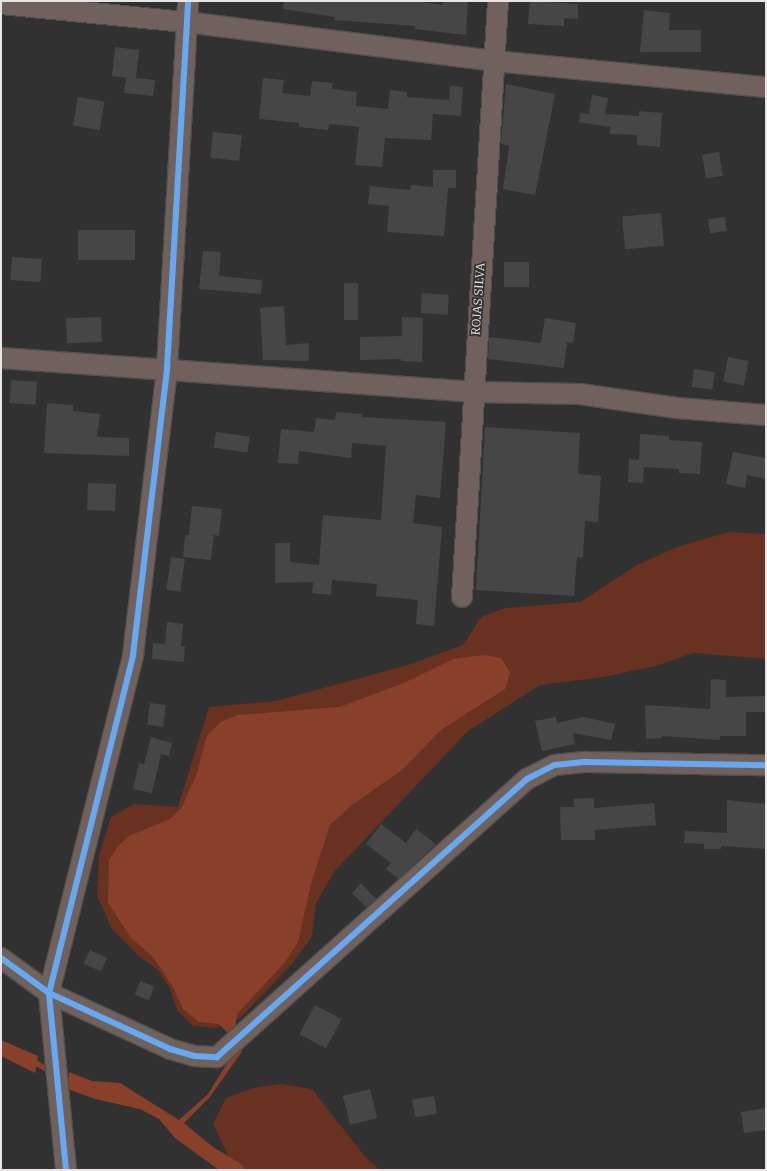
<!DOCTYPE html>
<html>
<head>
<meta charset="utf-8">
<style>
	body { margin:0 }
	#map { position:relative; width:767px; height:1171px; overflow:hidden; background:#323131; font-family:"IBM Plex Serif",serif }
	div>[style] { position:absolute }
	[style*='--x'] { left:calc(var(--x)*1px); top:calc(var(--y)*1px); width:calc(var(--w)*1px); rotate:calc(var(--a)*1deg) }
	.green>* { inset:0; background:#683120 }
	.water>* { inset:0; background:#89402a }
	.stream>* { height:5px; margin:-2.5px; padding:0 2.5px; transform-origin:2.5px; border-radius:2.5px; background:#89402a }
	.building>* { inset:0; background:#474646; transform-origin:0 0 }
	.roads { filter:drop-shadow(1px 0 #4f4e4e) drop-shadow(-1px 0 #4f4e4e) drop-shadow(0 1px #4f4e4e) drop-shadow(0 -1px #4f4e4e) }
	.minor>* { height:20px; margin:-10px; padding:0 10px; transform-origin:10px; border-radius:10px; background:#71615c }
	.cycleway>* { height:6px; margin:-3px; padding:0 3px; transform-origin:3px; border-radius:3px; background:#66a8f1 }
	span { translate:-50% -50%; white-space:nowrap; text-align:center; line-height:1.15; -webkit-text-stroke:3.5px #333130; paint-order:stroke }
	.street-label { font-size:12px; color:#e7e5e5 }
	.frame { position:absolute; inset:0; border:2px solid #e7e5e5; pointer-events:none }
</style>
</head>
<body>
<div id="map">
	<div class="green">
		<div style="clip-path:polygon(729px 532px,766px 534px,766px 659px,693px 653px,656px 666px,603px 677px,540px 685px,468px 731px,334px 872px,316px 903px,312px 937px,291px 965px,240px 1018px,215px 1028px,193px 1026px,177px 1010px,170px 988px,158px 970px,140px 957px,112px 929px,97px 895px,99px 855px,111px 817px,134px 804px,178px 807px,209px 707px,276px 701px,408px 665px,463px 645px,481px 617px,505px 608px,580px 602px,637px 565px,677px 547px)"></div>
		<div style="clip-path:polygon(282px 1084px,312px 1089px,366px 1158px,380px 1170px,235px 1170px,213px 1124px,226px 1098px,253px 1088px)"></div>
	</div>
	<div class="water">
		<div style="clip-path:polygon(483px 655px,501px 658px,510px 672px,505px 689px,441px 730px,402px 770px,352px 805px,330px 825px,311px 884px,298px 942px,286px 961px,237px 1014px,235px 1031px,230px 1035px,219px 1024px,199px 1022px,183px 1009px,173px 987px,153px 957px,131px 938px,108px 903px,109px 860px,117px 847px,129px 836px,170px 819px,182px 807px,197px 773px,207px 735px,221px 722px,237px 715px,339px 707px,404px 683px,453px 659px)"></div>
		<div style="clip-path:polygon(1px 1040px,38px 1056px,35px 1073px,1px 1056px)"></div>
		<div style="clip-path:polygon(243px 1046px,241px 1053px,209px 1098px,184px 1123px,213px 1147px,241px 1164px,246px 1170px,219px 1170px,175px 1138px,159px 1119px,140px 1109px,95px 1099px,68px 1089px,69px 1072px,92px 1081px,120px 1083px,179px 1120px,208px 1094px,234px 1052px)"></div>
	</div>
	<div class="stream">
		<div style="--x:31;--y:1060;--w:24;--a:30"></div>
	</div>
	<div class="building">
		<div style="clip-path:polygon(284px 1px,413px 1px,443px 5px,443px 1px,468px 1px,466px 35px,415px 29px,415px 26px,334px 20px,335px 17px,283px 9px)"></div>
		<div style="clip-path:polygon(530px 1px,578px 4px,578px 19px,564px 18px,564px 26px,528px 24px)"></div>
		<div style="clip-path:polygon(644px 10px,670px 13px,669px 30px,701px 30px,701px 52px,640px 52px)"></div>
		<div style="clip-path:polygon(115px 47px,139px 50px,136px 78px,155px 80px,153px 96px,124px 93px,126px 78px,112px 76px)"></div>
		<div style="clip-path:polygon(263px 78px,284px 80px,282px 93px,310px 96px,312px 81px,333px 83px,332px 89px,357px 92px,356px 106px,388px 109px,390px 90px,407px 92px,407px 97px,449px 100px,450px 86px,463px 87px,461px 116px,433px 114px,431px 140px,385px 138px,382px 167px,355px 165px,359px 127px,329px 124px,328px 130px,299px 127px,299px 123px,259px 119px)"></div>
		<div style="clip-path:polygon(506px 84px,555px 94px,535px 195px,503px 189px,509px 146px,501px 144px)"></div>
		<div style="clip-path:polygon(592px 95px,608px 98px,605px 114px,639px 116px,639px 111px,662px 113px,660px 147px,637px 145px,637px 135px,610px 134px,610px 127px,579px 122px,580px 113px,589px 114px)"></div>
		<div style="left:78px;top:97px;width:27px;height:29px;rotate:10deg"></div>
		<div style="left:213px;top:132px;width:29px;height:26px;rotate:6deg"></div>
		<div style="left:719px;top:152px;width:24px;height:17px;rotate:81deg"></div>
		<div style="clip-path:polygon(433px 170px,456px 170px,456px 188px,448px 188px,444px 236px,387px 232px,389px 206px,368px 204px,370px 186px,410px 190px,411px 185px,433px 187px)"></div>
		<div style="left:661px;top:213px;width:33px;height:39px;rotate:85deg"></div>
		<div style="left:725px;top:217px;width:14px;height:17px;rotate:82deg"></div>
		<div style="left:78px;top:230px;width:57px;height:30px"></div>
		<div style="clip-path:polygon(203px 251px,221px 252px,219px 276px,262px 280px,261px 294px,199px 289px)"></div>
		<div style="left:12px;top:257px;width:30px;height:23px;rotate:4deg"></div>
		<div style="left:504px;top:262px;width:25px;height:25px"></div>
		<div style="left:344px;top:283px;width:14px;height:37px"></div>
		<div style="left:422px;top:293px;width:27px;height:20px;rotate:4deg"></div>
		<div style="clip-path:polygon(284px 306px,286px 345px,309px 343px,309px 361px,263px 360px,260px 308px)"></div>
		<div style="left:101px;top:317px;width:25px;height:35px;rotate:88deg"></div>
		<div style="clip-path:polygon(402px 317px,423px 318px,422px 362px,401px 361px,401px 359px,360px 360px,360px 337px,402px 336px)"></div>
		<div style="clip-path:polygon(545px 318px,576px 323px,573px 343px,567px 342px,564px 368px,488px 359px,489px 337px,541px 343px)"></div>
		<div style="left:728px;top:357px;width:21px;height:25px;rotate:11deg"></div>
		<div style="left:694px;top:369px;width:21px;height:18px;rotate:8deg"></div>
		<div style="left:11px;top:380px;width:26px;height:23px;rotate:4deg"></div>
		<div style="clip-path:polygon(47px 403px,73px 405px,73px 411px,100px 414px,97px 437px,129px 438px,129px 456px,44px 453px)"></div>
		<div style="clip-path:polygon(336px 412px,362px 414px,362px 417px,446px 422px,440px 498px,416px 495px,413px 523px,442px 527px,434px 626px,416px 624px,418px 600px,376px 596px,377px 584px,332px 580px,331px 595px,312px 593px,313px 582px,275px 583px,275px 543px,290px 543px,290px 562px,319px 565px,323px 515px,381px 520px,386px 446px,352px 443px,351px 458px,299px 451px,298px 464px,278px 463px,281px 429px,314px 432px,316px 418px,335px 420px)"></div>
		<div style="clip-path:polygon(485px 427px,580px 433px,578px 474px,601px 476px,598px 522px,585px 521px,583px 558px,577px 557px,574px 596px,476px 590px)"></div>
		<div style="left:216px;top:432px;width:34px;height:16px;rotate:8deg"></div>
		<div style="clip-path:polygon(640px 434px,669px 436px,669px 440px,702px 442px,700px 474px,679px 473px,679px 469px,644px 467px,643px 483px,628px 482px,629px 459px,639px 460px)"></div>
		<div style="clip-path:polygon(733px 452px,766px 458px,766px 479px,747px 475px,745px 488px,726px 484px)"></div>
		<div style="left:88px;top:483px;width:28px;height:27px;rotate:2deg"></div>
		<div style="clip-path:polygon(192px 506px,222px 509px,219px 536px,214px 535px,211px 560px,183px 557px,185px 535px,189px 535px)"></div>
		<div style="left:171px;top:557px;width:14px;height:33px;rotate:8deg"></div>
		<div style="clip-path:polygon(167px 622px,183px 624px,181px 646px,185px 646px,184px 662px,152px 659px,153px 643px,165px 644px)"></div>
		<div style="clip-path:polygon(711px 679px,726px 680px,726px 697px,766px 696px,766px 712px,746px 712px,746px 736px,720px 736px,720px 740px,662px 736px,662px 738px,646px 739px,645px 705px,710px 709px)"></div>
		<div style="left:150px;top:703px;width:16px;height:22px;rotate:7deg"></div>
		<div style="clip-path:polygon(556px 717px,557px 723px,583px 717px,615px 724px,611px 740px,573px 733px,575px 744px,542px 751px,535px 721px)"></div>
		<div style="clip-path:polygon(151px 737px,172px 743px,169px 756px,161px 754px,152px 793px,133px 789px,139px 763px,144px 764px)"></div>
		<div style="clip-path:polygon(594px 798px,594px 808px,654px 803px,656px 825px,595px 830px,595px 840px,561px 840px,560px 807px,574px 807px,574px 799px)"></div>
		<div style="clip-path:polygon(727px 800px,766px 804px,766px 849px,721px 846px,721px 849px,704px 849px,704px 844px,684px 843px,685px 831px,727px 833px)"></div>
		<div style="clip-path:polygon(381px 824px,406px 843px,416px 829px,436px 844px,399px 879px,386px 869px,391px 863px,366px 844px)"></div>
		<div style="clip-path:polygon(361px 883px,376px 899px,366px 907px,352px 893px)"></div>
		<div style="left:90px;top:950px;width:19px;height:15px;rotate:25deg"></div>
		<div style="left:140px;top:981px;width:15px;height:15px;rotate:20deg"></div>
		<div style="left:315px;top:1005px;width:30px;height:33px;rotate:28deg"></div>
		<div style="left:370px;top:1089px;width:30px;height:28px;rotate:76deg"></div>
		<div style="left:434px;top:1096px;width:18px;height:22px;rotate:81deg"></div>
		<div style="clip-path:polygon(766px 1108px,766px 1130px,744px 1133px,741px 1112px)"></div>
	</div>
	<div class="roads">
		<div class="minor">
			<div style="--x:1;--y:4;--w:186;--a:5.6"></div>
			<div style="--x:186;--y:22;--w:310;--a:7.2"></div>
			<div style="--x:494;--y:61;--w:273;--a:5.5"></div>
			<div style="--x:1;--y:358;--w:472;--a:4.1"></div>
			<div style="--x:472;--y:392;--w:108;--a:1.1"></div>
			<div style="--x:580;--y:394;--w:98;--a:8.2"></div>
			<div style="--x:677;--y:408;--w:89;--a:4.5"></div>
			<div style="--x:462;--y:597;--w:597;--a:-86.54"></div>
			<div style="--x:1;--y:958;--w:59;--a:36.1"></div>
			<div style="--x:49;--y:993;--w:133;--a:24.8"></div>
			<div style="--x:170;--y:1049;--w:26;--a:16"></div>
			<div style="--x:195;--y:1056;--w:22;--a:3"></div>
			<div style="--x:217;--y:1057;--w:416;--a:-41.9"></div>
			<div style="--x:527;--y:779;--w:31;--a:-27"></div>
			<div style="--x:555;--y:765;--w:31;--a:-6"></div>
			<div style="--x:586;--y:762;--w:180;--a:1"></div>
			<div style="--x:66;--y:1170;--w:178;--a:-95.5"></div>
			<div style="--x:49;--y:993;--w:348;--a:-76"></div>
			<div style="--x:133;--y:655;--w:289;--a:-83.2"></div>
			<div style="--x:167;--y:368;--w:368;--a:-86.7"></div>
		</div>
	</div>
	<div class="cycleway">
		<div style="--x:1;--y:958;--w:59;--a:36.1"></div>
		<div style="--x:49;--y:993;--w:133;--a:24.8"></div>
		<div style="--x:170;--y:1049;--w:26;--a:16"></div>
		<div style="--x:195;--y:1056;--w:22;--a:3"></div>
		<div style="--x:217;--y:1057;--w:416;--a:-41.9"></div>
		<div style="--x:527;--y:779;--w:31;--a:-27"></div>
		<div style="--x:555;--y:765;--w:31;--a:-6"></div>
		<div style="--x:586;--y:762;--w:180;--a:1"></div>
		<div style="--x:66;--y:1170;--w:178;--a:-95.5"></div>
		<div style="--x:49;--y:993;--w:348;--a:-76"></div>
		<div style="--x:133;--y:655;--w:289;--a:-83.2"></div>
		<div style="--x:167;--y:368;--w:368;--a:-86.7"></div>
	</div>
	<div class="street-label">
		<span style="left:478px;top:299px;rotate:-86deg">ROJAS SILVA</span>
	</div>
	<div class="frame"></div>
</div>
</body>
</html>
